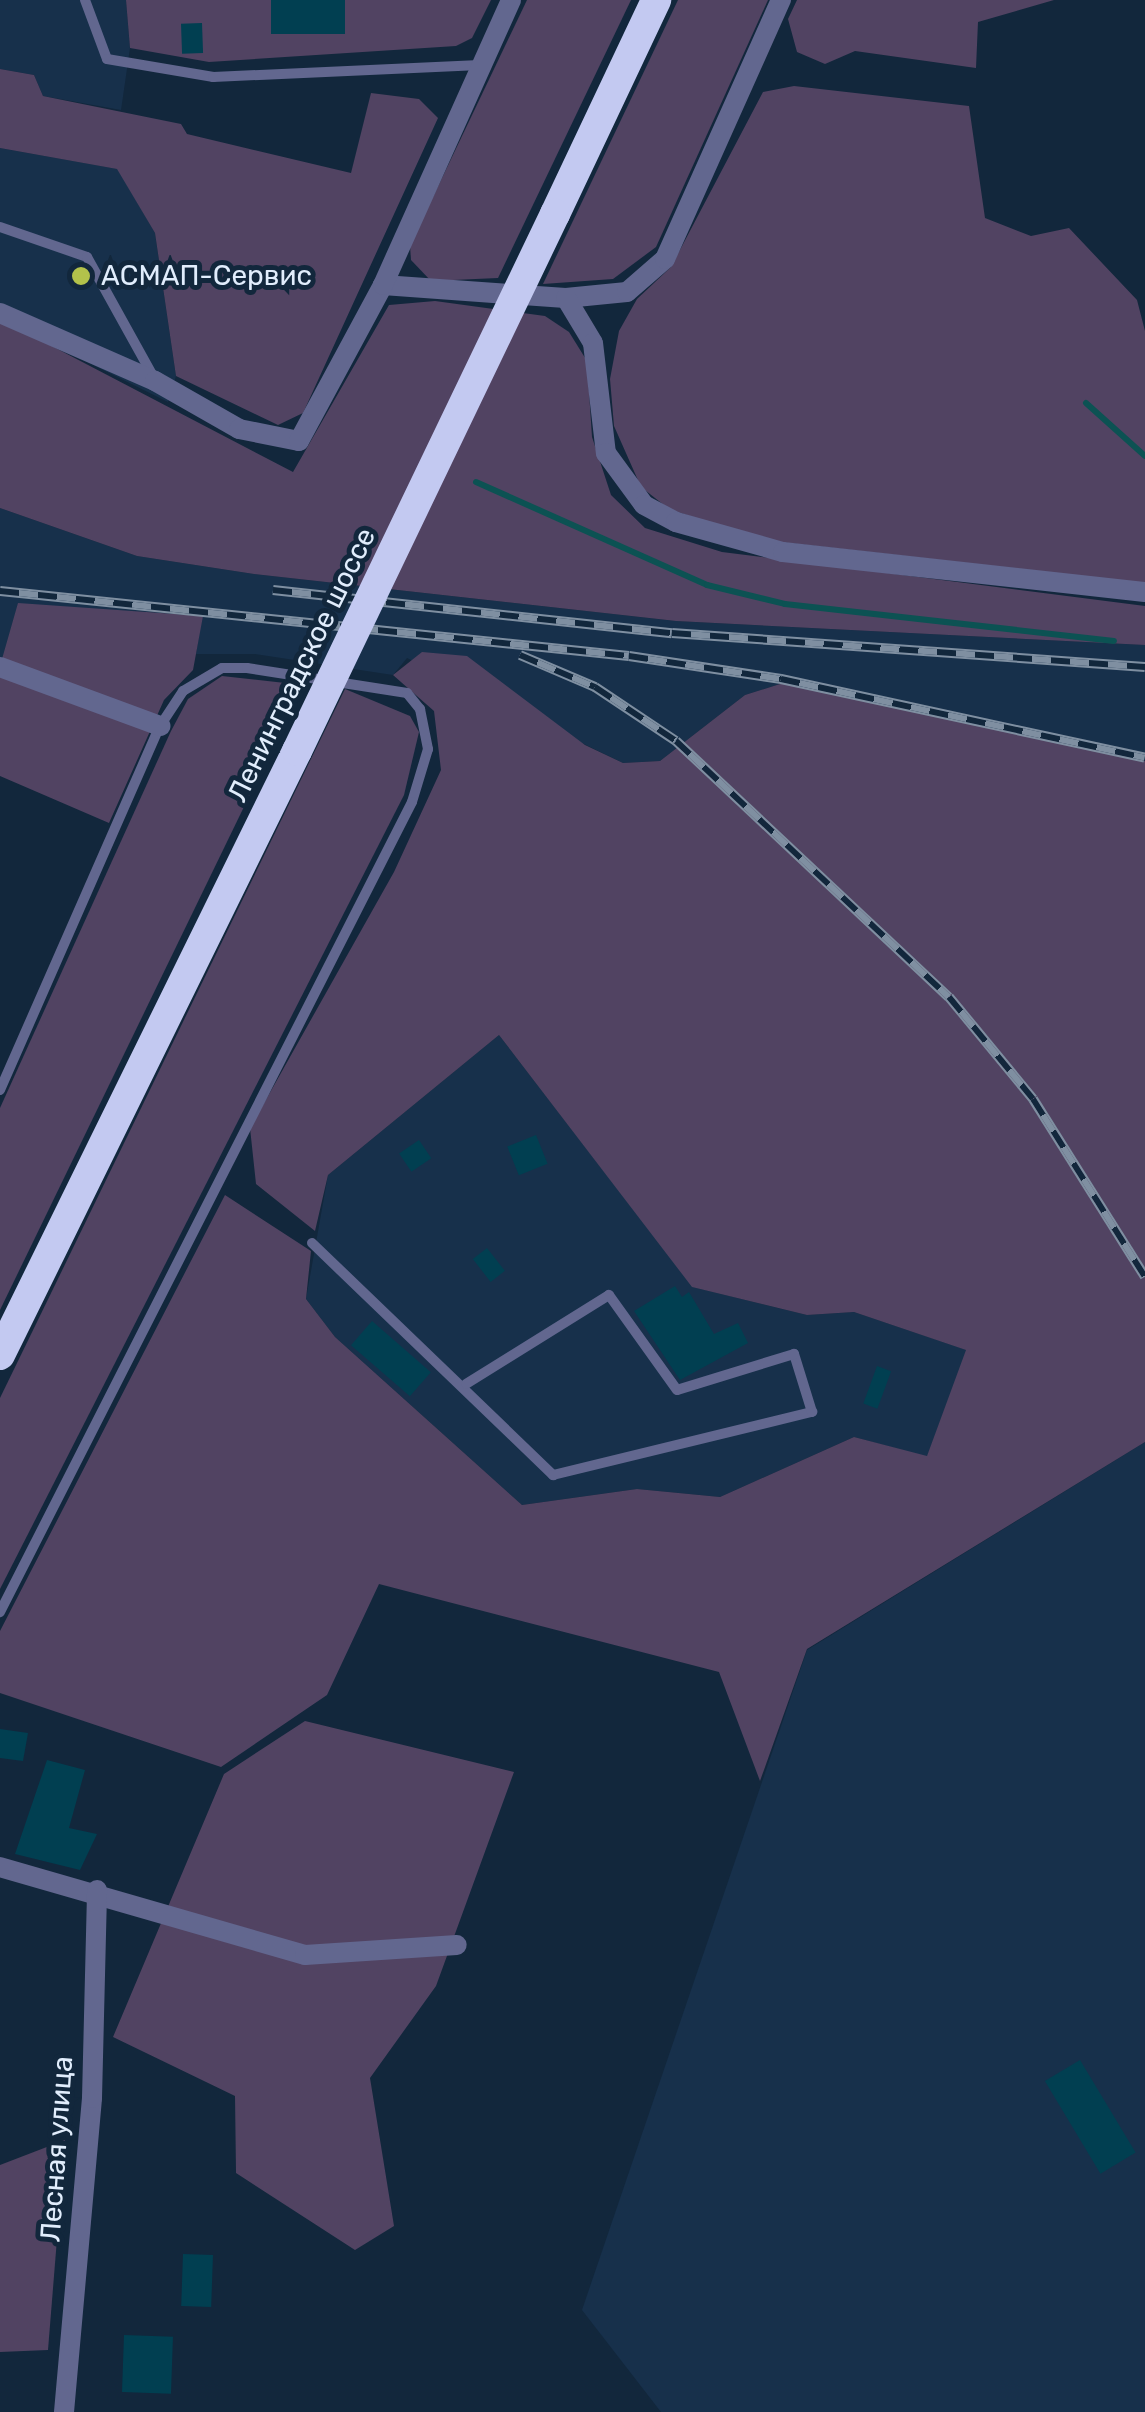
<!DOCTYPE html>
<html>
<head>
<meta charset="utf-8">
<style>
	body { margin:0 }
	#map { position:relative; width:1145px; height:2412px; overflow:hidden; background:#12273c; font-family:Rubik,sans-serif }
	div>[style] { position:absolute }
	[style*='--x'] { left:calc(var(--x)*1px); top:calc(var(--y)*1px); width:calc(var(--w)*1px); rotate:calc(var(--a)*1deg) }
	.built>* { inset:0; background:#17304b }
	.green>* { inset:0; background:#514362 }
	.stream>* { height:6px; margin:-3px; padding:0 3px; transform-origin:3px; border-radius:3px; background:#0c5253 }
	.building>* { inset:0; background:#013f51; transform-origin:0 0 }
	.lane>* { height:10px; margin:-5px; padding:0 5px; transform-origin:5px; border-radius:5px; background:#62678f }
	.street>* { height:20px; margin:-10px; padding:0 10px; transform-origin:10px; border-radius:10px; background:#62678f }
	.highway>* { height:30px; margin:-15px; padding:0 15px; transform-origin:15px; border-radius:15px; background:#c3c9f1 }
	.rail>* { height:10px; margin-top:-5px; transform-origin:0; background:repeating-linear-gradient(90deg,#12273c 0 19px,#7f8fa1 0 38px); box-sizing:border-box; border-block:2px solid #7f8fa1 }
	.highway-bridge>* { height:30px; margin:-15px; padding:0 15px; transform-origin:15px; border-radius:15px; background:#c3c9f1 }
	.dots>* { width:28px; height:28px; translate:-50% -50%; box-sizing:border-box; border:5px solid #12273c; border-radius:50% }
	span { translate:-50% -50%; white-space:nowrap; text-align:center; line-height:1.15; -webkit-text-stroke:10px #12273c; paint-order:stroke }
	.poi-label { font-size:28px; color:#e1edfc }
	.left { translate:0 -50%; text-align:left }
	.street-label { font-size:28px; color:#e1edfc }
</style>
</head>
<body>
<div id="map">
	<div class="built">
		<div style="clip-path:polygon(0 0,126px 0,130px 48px,121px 110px,43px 96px,34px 75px,0 69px)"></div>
		<div style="clip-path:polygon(0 148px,118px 169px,155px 233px,176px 376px,168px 402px,0 319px)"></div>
		<div style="clip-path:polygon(0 508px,137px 556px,254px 574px,676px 621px,1145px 645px,1145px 761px,783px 683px,745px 695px,660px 761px,623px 763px,407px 658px,393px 675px,255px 654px,196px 654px,202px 616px,0 666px)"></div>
		<div style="clip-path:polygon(499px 1035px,693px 1287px,807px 1315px,854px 1312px,967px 1350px,927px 1457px,854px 1437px,720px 1497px,637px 1489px,522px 1505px,335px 1337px,306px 1299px,328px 1175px)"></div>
		<div style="clip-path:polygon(1145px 1442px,1145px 2412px,661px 2412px,582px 2310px,807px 1650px)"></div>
	</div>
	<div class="green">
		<div style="clip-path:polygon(126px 0,491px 0,472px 38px,456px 46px,209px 62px,130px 48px)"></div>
		<div style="clip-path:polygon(527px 0,631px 0,498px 278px,431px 281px,411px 260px,410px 245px)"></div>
		<div style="clip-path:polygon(678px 0,768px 0,656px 247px,613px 279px,543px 284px)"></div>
		<div style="clip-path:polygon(797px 0,1054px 0,978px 22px,976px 68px,855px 51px,825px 64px,797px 52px,788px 19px)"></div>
		<div style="clip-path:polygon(0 69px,34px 75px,43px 96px,181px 124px,187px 134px,351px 173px,371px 93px,419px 99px,438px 118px,303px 413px,278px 425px,176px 376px,155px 233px,117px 169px,0 148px)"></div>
		<div style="clip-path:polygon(794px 86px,969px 106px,985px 218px,1031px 236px,1069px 228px,1137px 300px,1145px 331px,1145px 583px,761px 540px,669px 509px,641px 487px,614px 426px,610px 379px,619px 331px,637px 299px,671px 267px,763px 92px)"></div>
		<div style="clip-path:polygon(435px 301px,545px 316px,569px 332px,587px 361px,592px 437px,611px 495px,645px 528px,722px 552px,1145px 606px,1145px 645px,676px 621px,254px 574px,137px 556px,0 508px,0 319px,293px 472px,389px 305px)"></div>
		<div style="clip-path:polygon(18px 603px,203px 616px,193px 670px,164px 700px,109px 823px,0 776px,0 666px)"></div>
		<div style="clip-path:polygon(422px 652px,467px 656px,585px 745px,623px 763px,660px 761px,745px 695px,783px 683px,1145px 761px,1145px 1442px,807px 1649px,760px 1781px,719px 1672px,379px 1584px,327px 1695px,221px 1767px,0 1693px,0 1631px,225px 1195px,311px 1251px,306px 1299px,335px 1337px,522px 1505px,637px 1489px,720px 1497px,854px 1437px,927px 1456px,966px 1350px,854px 1312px,807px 1315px,692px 1287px,499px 1035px,328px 1175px,315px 1231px,256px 1184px,250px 1128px,394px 872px,441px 770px,434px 711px,393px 675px)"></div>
		<div style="clip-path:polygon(222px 676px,303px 685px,0 1310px,0 1108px,171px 731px,188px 699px)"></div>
		<div style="clip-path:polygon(345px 689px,410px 716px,419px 732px,404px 795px,0 1589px,0 1398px)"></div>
		<div style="clip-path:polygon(305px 1721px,514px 1772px,436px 1986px,370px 2078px,394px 2226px,355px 2250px,236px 2173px,235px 2096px,113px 2037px,224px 1774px)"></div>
		<div style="clip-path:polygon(65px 2140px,48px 2350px,0 2352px,0 2165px)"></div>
	</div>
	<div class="stream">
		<div style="--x:1086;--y:403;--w:79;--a:41.9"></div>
		<div style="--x:476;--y:482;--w:253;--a:24"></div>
		<div style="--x:707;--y:585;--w:80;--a:13.7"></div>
		<div style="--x:785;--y:604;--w:331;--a:6.4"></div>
	</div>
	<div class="building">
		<div style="left:271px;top:0;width:74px;height:34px"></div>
		<div style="left:202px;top:23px;width:30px;height:21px;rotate:88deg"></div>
		<div style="left:536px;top:1135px;width:31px;height:31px;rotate:68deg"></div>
		<div style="left:419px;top:1140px;width:22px;height:24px;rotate:56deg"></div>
		<div style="left:487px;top:1248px;width:29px;height:18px;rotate:52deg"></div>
		<div style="clip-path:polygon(675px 1286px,682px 1297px,689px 1292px,714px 1334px,738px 1323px,748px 1343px,680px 1380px,634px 1311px)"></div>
		<div style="left:372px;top:1321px;width:78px;height:32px;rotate:41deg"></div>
		<div style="left:877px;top:1366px;width:15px;height:40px;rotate:20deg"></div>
		<div style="clip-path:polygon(0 1729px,28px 1733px,23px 1761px,0 1758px)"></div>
		<div style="clip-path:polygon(47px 1760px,85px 1770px,69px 1828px,97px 1834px,80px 1870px,15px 1854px)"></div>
		<div style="left:1080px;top:2060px;width:108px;height:41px;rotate:59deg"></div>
		<div style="left:183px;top:2254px;width:30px;height:52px;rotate:2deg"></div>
		<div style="left:124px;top:2335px;width:49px;height:57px;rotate:2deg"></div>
	</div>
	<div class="lane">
		<div style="--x:85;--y:0;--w:63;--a:69.6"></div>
		<div style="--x:107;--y:59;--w:108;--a:9.6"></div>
		<div style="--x:213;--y:77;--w:267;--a:-2.6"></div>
		<div style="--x:0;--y:227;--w:92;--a:19"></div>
		<div style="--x:87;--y:257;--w:136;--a:61"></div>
		<div style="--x:0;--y:1090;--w:398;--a:-66.3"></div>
		<div style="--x:160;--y:726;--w:42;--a:-56.7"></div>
		<div style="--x:183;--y:691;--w:45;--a:-30.5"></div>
		<div style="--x:222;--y:668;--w:25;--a:0"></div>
		<div style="--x:247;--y:668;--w:162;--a:8.9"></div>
		<div style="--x:407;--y:693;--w:21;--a:51"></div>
		<div style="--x:420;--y:709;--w:41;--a:78.7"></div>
		<div style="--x:428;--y:749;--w:55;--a:106.8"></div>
		<div style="--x:412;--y:802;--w:909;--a:116.96"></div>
		<div style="--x:312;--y:1243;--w:335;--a:43.9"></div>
		<div style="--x:553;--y:1475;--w:267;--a:-13.7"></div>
		<div style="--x:812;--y:1412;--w:61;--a:-107.2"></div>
		<div style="--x:794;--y:1354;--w:122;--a:162.9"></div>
		<div style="--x:677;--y:1390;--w:117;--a:-125.6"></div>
		<div style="--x:609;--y:1295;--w:168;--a:148.1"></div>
	</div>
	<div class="street">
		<div style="--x:383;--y:285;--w:183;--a:4.1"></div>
		<div style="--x:566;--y:298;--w:61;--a:-5.6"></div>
		<div style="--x:627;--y:292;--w:50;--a:-41"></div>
		<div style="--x:665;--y:259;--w:284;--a:-65.9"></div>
		<div style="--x:566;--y:298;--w:52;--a:59"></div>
		<div style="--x:593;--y:343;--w:111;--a:83.3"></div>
		<div style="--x:606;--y:453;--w:64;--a:53.8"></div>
		<div style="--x:644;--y:505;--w:36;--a:28"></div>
		<div style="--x:676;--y:522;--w:111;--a:15.7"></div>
		<div style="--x:783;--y:552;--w:364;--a:6.3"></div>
		<div style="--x:0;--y:313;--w:169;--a:23.7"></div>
		<div style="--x:155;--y:381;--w:97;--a:29.7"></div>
		<div style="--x:239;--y:429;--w:61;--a:11.3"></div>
		<div style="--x:299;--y:441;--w:177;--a:-61.7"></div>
		<div style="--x:383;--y:285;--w:312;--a:-65.8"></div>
		<div style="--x:0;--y:667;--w:171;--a:20.2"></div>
		<div style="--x:0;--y:1867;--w:317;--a:16.1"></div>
		<div style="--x:305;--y:1955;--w:152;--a:-3.8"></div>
		<div style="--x:64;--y:2412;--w:315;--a:-84.9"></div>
		<div style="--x:92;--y:2098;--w:208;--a:-88.6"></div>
	</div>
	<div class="highway">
		<div style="--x:555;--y:214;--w:237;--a:-64.7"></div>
		<div style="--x:0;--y:1355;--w:673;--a:-63.82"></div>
	</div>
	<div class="rail">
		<div style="--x:273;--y:590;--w:401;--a:6.2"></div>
		<div style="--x:672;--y:633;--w:474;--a:4.1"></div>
		<div style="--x:0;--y:591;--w:632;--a:5.9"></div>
		<div style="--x:629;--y:656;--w:154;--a:8.6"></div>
		<div style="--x:781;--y:679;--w:372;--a:12.2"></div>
		<div style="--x:520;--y:655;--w:82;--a:23.1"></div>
		<div style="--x:595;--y:687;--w:97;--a:33.7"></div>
		<div style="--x:676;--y:741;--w:374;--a:43.2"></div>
		<div style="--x:949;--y:997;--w:132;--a:50.5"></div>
		<div style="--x:1033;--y:1099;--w:210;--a:57.8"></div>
	</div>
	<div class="highway-bridge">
		<div style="--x:297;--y:751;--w:596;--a:-64.34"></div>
	</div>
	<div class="dots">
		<div style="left:81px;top:276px;background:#b3c24b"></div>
	</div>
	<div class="poi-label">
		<span class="left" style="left:101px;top:276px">АСМАП-Сервис</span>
	</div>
	<div class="street-label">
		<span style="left:302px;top:665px;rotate:-64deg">Ленинградское шоссе</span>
		<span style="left:57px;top:2149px;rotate:-86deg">Лесная улица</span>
	</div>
</div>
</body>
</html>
